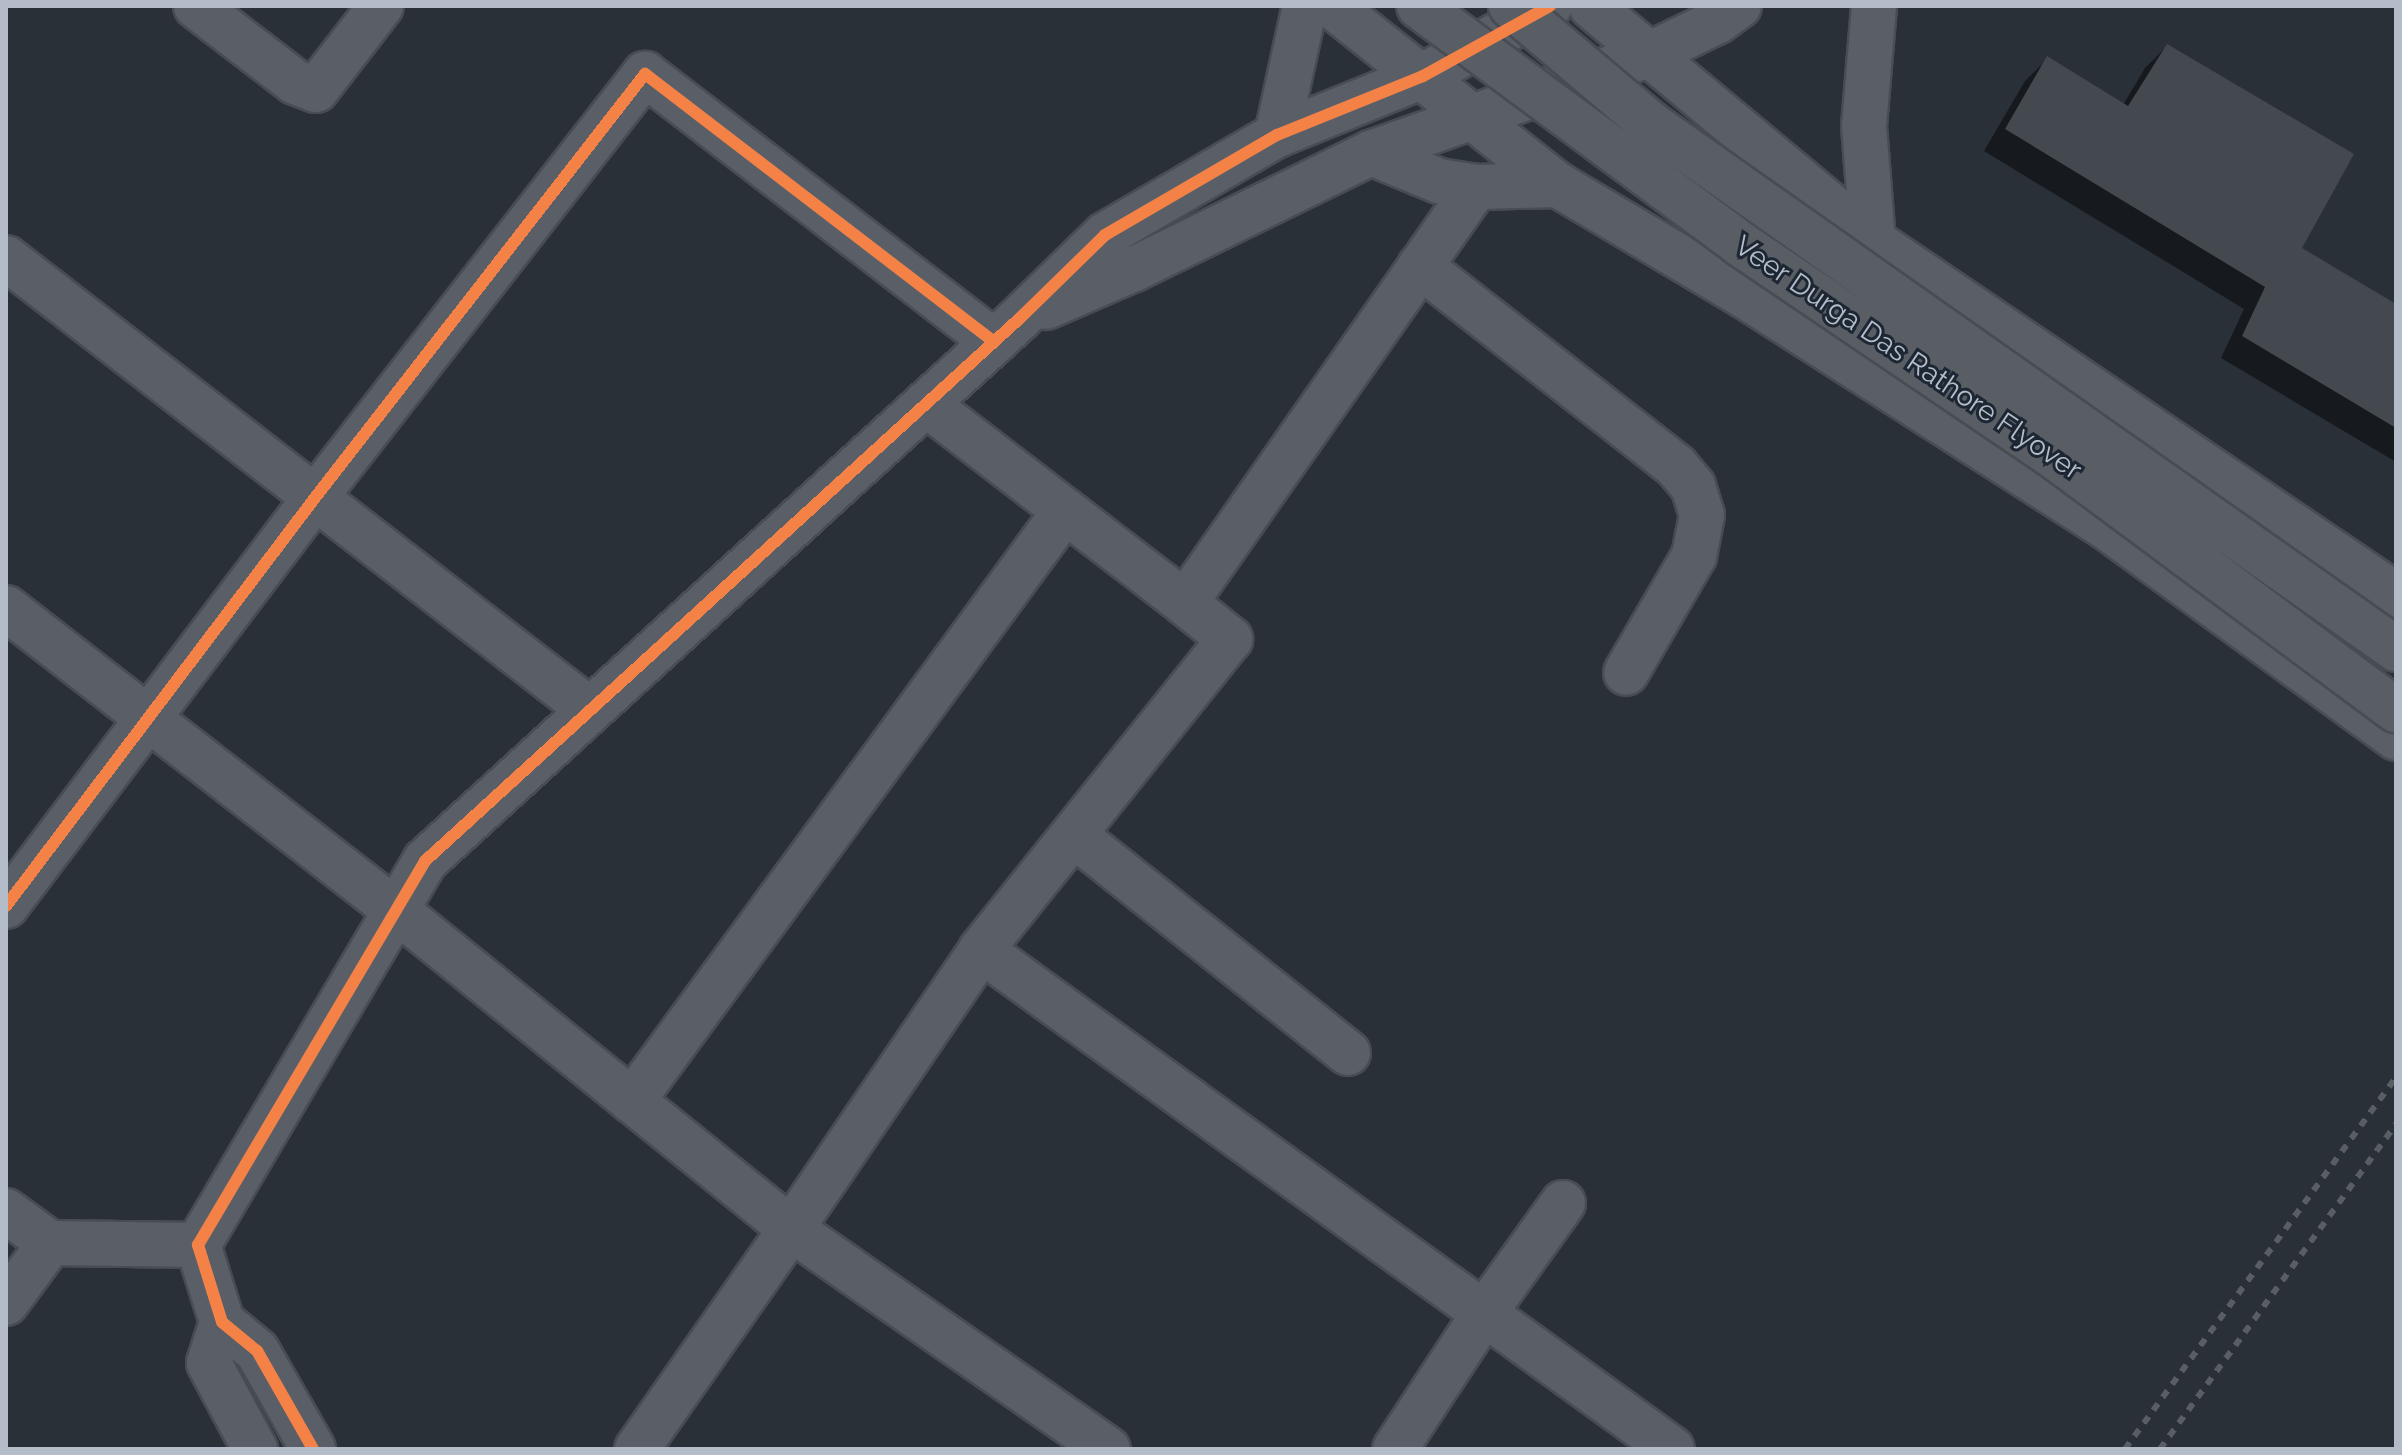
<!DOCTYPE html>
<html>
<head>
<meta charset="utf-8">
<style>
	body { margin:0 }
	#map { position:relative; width:2402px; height:1455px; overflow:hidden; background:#2a3038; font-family:Raleway,sans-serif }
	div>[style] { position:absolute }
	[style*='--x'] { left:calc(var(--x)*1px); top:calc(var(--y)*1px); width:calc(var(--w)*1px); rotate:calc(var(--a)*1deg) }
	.shadow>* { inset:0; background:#0007 }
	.building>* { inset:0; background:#444950 }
	.roads { filter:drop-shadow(2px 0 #484c53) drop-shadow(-2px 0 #484c53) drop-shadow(0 2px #484c53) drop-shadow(0 -2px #484c53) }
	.minor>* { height:44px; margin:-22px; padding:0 22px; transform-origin:22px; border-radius:22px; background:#5a5e66 }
	.tertiary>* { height:44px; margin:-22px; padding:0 22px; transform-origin:22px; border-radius:22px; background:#5a5e66 }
	.rail>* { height:6px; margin-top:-3px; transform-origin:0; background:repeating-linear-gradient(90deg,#595d64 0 8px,transparent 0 16px) }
	.bridges { filter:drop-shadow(2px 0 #484c53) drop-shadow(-2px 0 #484c53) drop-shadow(0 2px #484c53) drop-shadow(0 -2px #484c53) }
	.secondary-bridge>* { height:44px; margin:-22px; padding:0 22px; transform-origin:22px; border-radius:22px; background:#595d64 }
	.cycleway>* { height:12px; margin:-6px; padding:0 6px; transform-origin:6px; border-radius:6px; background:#f48246 }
	span { translate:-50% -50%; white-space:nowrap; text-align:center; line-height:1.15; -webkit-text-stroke:6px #1d2633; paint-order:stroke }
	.street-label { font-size:28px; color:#b4bcc9 }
	.frame { position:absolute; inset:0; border:8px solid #b4bcc9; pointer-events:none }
</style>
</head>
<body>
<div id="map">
	<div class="shadow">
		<div style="clip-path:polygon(2167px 46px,2300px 248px,2396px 307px,2396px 462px,2221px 358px,2244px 309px,1984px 151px,2025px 81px,2047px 59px,2123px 105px,2145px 68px)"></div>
	</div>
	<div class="building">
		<div style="clip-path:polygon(2167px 44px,2354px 154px,2302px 248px,2396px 304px,2396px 428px,2242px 336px,2265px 287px,2005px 129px,2047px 56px,2128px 106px)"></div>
	</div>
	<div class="roads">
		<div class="minor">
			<div style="--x:196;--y:6;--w:125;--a:37.5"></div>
			<div style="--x:295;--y:82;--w:22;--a:21"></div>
			<div style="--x:316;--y:90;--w:106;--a:-52.3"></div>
			<div style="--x:6;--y:258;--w:738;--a:37.74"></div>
			<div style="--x:1420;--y:266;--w:325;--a:38"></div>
			<div style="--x:1676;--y:466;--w:26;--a:50"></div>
			<div style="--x:1693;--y:486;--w:30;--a:73"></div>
			<div style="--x:1702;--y:515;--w:42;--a:101"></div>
			<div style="--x:1694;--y:556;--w:135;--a:120.2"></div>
			<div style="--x:926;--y:404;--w:327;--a:37.5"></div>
			<div style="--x:1185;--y:603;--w:508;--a:-55.03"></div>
			<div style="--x:1185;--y:603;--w:58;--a:38.7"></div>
			<div style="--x:1230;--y:639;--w:398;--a:128.7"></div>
			<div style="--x:981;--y:950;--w:852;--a:35.83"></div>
			<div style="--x:6;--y:608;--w:493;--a:37.8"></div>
			<div style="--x:396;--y:910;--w:508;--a:38.92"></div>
			<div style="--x:791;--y:1229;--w:338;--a:-55.7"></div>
			<div style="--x:1074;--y:835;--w:350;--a:38.5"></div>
			<div style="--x:6;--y:906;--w:510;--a:-52.88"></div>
			<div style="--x:314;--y:499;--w:539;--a:-52.09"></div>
			<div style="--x:645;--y:74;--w:440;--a:37.5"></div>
			<div style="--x:632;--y:1101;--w:732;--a:-53.73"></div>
			<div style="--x:6;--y:1211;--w:54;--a:36"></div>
			<div style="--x:50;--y:1243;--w:148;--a:0.8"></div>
			<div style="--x:6;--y:1303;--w:74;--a:-53.7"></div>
			<div style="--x:637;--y:1449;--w:269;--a:-55"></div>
			<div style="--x:791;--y:1229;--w:386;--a:34.8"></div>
			<div style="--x:1395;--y:1449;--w:164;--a:-56.7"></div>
			<div style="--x:1485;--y:1312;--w:134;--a:-54.4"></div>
		</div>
		<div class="tertiary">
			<div style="--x:1332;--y:6;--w:288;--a:38.4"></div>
			<div style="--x:1558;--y:185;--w:217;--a:30.7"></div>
			<div style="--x:1745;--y:296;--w:429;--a:32.6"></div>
			<div style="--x:2106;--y:527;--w:359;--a:36"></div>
			<div style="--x:1591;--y:6;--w:367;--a:39.8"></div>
			<div style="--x:1873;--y:241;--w:632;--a:34.09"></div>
			<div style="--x:1277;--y:135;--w:132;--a:-77.8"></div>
			<div style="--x:1371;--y:153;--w:74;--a:22.4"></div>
			<div style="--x:1439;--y:181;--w:37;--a:9"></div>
			<div style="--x:1476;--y:187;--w:82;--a:-1.4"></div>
			<div style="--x:1862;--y:254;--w:17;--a:-50"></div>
			<div style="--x:1873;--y:241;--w:115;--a:-94.5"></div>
			<div style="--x:1864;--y:126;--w:120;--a:-85.2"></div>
			<div style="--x:1046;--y:307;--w:96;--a:-23.4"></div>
			<div style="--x:1134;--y:269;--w:264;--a:-26.1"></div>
			<div style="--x:1371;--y:153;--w:294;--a:-19.5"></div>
			<div style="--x:1648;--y:55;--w:78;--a:-25.9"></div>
			<div style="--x:1718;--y:21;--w:26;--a:-36"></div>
			<div style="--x:222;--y:1322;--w:43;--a:107.6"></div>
			<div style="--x:209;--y:1363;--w:98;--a:61.9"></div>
			<div style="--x:313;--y:1449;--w:113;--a:-119.7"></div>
			<div style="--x:257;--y:1351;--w:45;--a:-140.4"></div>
			<div style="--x:222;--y:1322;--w:81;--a:-107.3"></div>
			<div style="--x:198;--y:1245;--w:446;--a:-59.4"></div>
			<div style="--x:425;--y:861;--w:804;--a:-42.38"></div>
			<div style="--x:1019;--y:319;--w:120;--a:-44.3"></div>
			<div style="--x:1105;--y:235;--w:199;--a:-30.2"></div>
			<div style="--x:1277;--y:135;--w:157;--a:-22"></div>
			<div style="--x:1423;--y:76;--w:145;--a:-28.9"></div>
		</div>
	</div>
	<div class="rail">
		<div style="--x:2125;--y:1449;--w:460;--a:-53.9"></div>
		<div style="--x:2160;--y:1449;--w:402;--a:-54"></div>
	</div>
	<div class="bridges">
		<div class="secondary-bridge">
			<div style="--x:1419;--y:6;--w:402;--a:36.5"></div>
			<div style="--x:1742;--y:245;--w:373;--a:34.1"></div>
			<div style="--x:2051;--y:454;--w:430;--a:36.6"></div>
			<div style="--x:1511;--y:6;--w:185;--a:40.2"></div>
			<div style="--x:1652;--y:125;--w:910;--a:35.16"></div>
		</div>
	</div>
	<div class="cycleway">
		<div style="--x:6;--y:906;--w:510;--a:-52.88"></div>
		<div style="--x:314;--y:499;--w:539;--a:-52.09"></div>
		<div style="--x:645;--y:74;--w:440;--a:37.5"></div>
		<div style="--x:313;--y:1449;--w:113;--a:-119.7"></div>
		<div style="--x:257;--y:1351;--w:45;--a:-140.4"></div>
		<div style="--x:222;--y:1322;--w:81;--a:-107.3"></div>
		<div style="--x:198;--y:1245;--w:446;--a:-59.4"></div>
		<div style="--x:425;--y:861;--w:804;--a:-42.38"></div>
		<div style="--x:1019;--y:319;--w:120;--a:-44.3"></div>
		<div style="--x:1105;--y:235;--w:199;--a:-30.2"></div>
		<div style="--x:1277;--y:135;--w:157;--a:-22"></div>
		<div style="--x:1423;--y:76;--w:145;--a:-28.9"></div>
	</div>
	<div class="street-label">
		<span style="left:1908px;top:358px;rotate:34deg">Veer Durga Das Rathore Flyover</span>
	</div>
	<div class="frame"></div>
</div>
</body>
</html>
